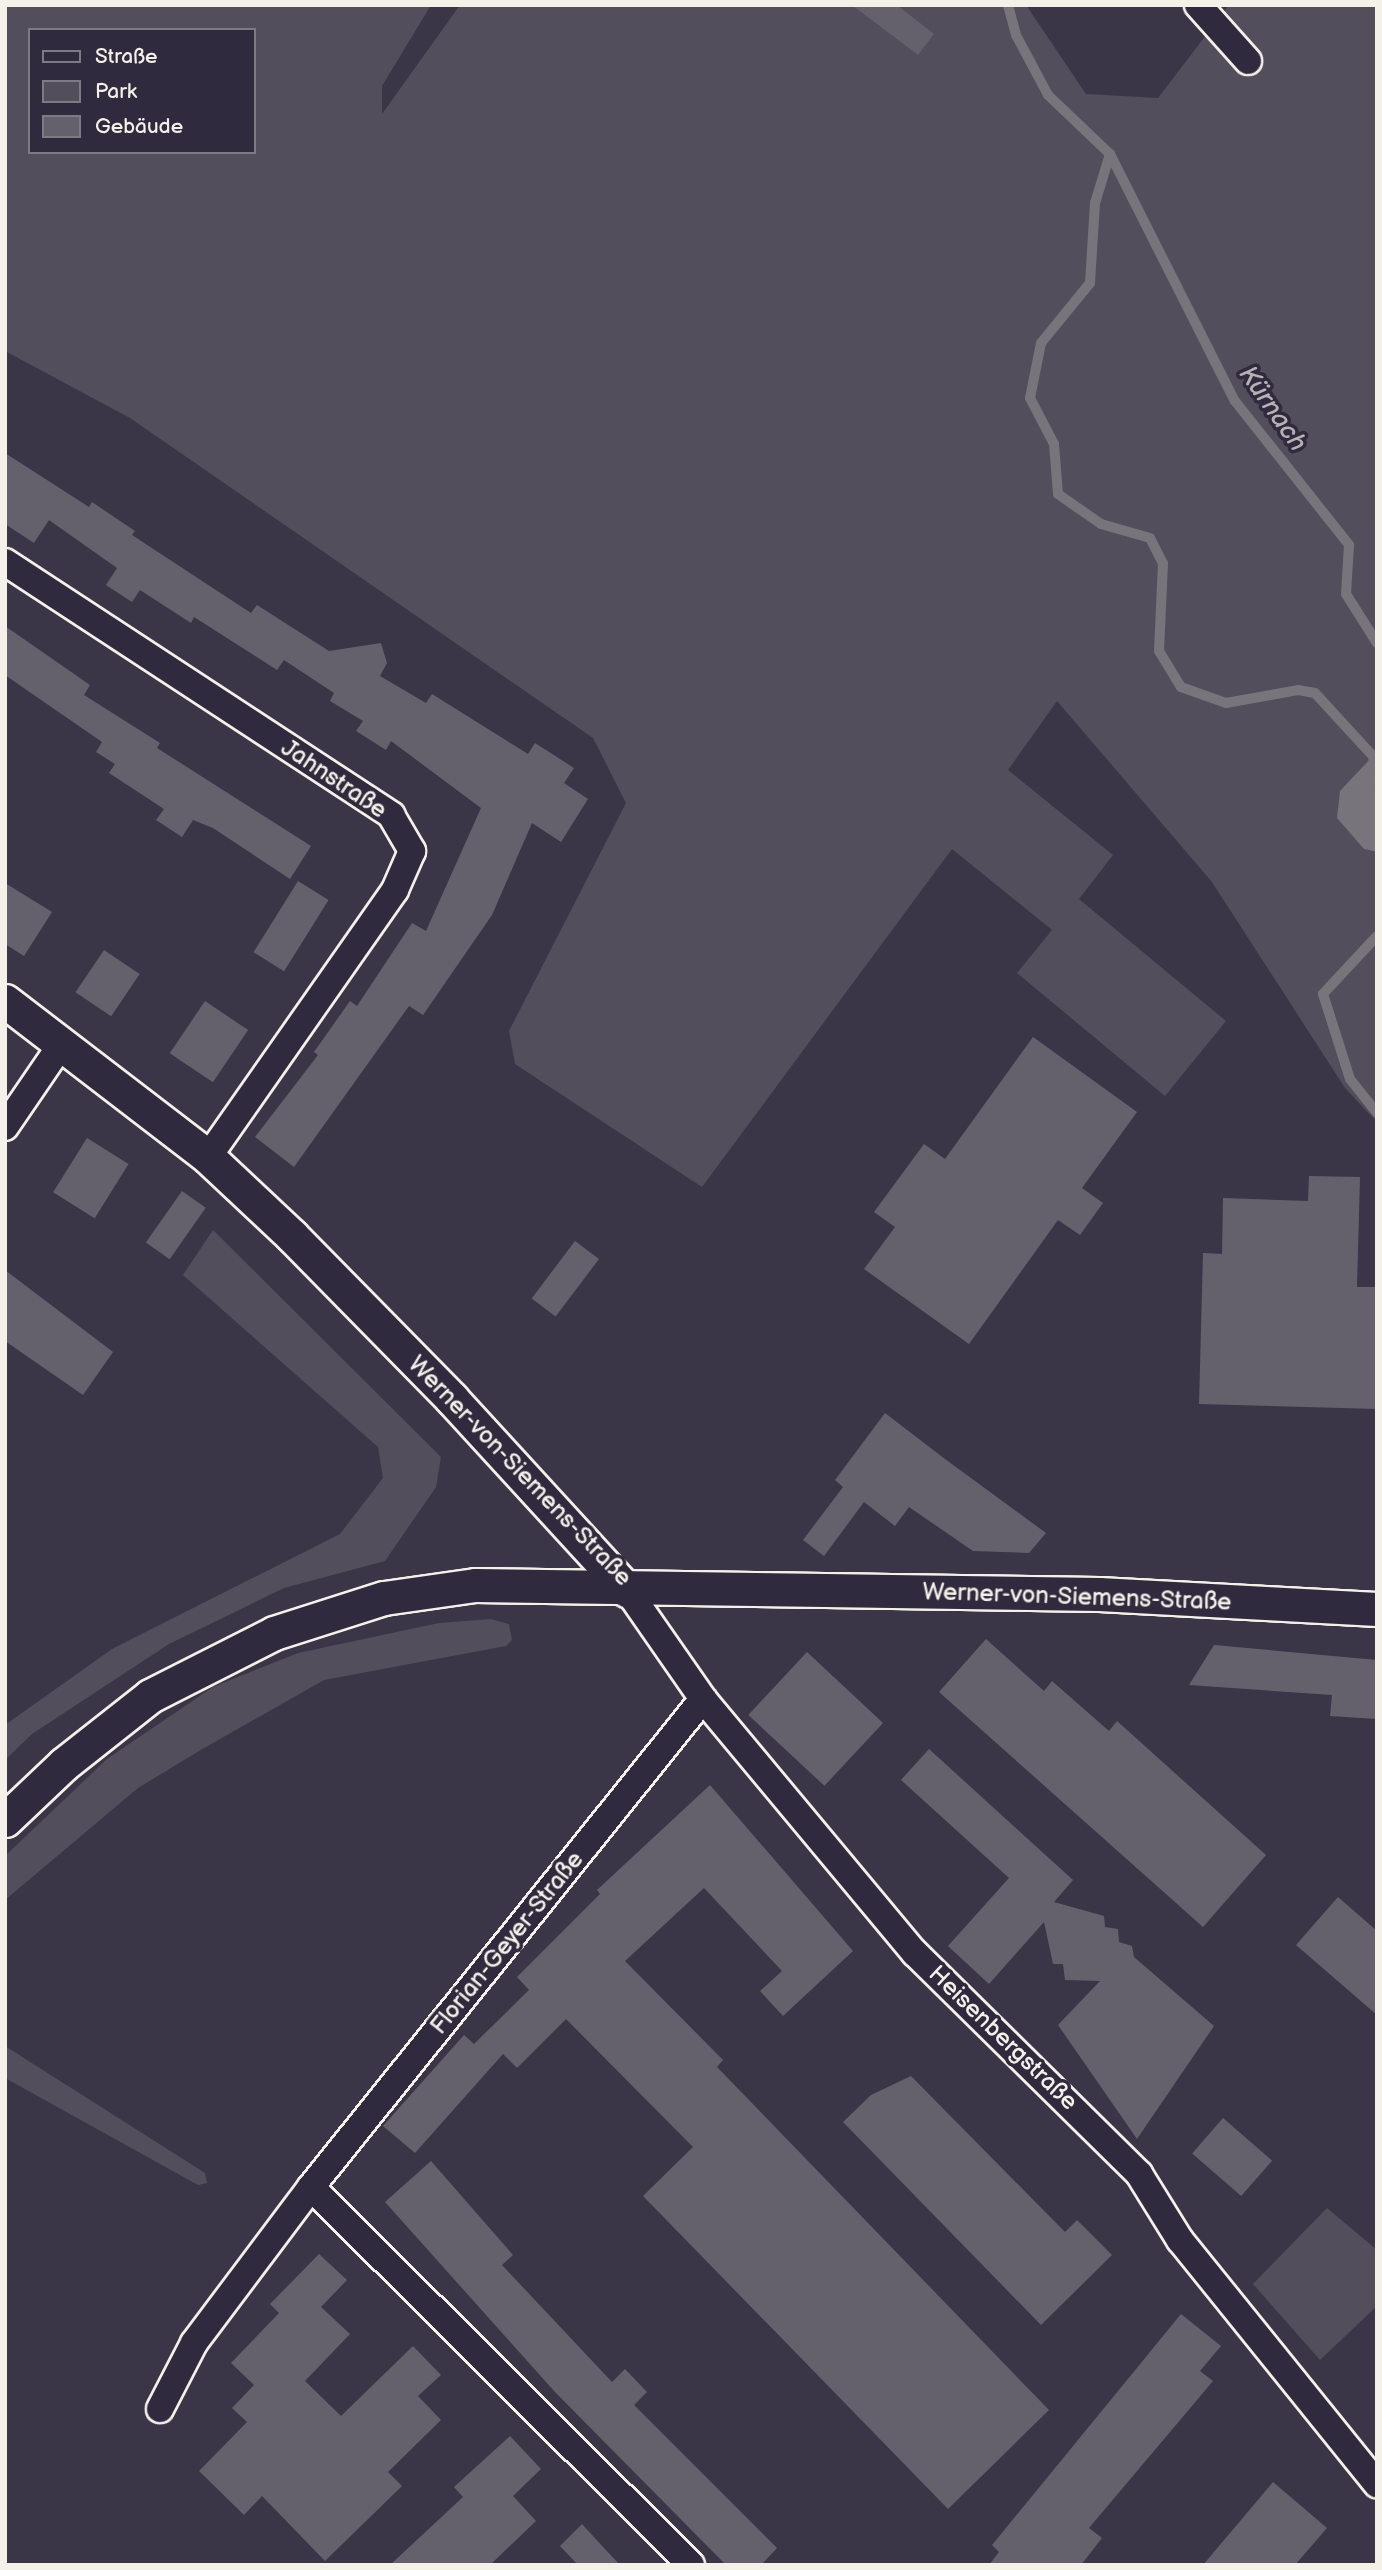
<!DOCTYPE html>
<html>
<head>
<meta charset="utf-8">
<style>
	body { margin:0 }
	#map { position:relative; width:1382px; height:2570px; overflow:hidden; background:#3b3647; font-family:"Balsamiq Sans",sans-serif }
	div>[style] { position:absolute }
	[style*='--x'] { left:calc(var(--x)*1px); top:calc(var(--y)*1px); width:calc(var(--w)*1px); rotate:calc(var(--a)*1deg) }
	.green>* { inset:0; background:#534e5c }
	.water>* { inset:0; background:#78747b }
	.stream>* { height:10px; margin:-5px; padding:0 5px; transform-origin:5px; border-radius:5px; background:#78747b }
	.building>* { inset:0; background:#65616c; transform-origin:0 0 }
	.roads { filter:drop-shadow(2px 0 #f4f1e8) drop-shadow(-2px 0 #f4f1e8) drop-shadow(0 2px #f4f1e8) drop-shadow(0 -2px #f4f1e8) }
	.minor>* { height:26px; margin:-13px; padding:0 13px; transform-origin:13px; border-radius:13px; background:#2f2a3d }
	.tertiary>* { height:33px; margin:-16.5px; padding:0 16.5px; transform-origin:16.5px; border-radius:16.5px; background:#2f2a3d }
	span { translate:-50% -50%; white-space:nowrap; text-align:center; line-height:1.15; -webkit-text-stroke:7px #2f2a3d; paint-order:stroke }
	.street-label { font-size:24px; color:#f4f1e8 }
	.water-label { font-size:26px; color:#b6b2b2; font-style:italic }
	.frame { position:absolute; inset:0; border:7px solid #f4f1e8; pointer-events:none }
	.legend { position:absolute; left:28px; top:28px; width:228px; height:126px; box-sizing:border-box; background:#2f2a3d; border:2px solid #7e7a81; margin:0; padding:9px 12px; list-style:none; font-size:21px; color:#f4f1e8 }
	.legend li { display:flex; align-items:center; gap:14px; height:35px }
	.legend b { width:35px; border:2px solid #7e7a81 }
</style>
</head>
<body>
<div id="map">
	<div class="green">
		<div style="clip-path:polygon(evenodd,5px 5px,431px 5px,382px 86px,382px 114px,460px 5px,1026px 5px,1086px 94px,1158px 98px,1229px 5px,1377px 5px,1377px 759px,1372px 757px,1364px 849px,1377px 852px,1377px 1122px,1345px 1088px,1212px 882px,1057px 701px,1008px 770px,1113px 855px,1079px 899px,1226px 1021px,1165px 1096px,1017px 973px,1052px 930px,952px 849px,702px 1187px,515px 1064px,509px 1031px,626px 803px,593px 738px,130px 418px,5px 351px,5px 5px,30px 30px,254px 30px,254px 152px,30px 152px,30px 30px)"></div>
		<div style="clip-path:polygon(213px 1230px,441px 1457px,436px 1487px,385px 1561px,284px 1588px,169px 1644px,32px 1734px,5px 1760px,5px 1725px,112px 1649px,340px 1534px,383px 1478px,378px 1447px,183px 1275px)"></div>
		<div style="clip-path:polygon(491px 1619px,509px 1624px,512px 1640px,506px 1646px,324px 1680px,199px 1751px,138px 1788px,5px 1900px,5px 1856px,107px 1759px,213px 1687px,298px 1653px,439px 1623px)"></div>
		<div style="clip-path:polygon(5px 2046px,205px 2173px,207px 2183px,198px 2185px,5px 2078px)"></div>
		<div style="clip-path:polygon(1327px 2208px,1377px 2250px,1377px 2306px,1320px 2360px,1253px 2284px)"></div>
	</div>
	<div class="water">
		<div style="clip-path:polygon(1373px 756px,1377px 759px,1377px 852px,1364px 849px,1337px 818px,1340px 791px)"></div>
	</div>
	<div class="stream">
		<div style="--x:1008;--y:5;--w:31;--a:75"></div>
		<div style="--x:1016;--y:35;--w:68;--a:61.9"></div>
		<div style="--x:1048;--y:95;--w:86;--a:43.6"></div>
		<div style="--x:1110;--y:154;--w:277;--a:63.2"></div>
		<div style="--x:1235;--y:401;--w:184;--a:51.6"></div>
		<div style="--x:1349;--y:545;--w:49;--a:93.5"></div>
		<div style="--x:1346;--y:594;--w:58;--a:57.7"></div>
		<div style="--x:1110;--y:154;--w:51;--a:107"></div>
		<div style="--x:1095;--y:203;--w:80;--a:93.6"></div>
		<div style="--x:1090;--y:283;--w:77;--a:129.2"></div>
		<div style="--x:1041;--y:343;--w:56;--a:101.3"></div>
		<div style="--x:1030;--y:398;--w:52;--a:62.4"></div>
		<div style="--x:1054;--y:444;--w:50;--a:85.4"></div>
		<div style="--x:1058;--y:494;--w:52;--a:34.9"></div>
		<div style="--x:1101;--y:524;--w:51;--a:15.9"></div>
		<div style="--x:1150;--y:538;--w:28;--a:63"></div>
		<div style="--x:1163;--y:563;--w:88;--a:92.6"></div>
		<div style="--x:1159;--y:651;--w:42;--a:58.6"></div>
		<div style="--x:1181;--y:687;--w:48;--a:19.6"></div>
		<div style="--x:1226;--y:703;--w:73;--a:-10.2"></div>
		<div style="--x:1298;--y:690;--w:17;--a:10"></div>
		<div style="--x:1315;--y:693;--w:86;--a:47.4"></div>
		<div style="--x:1373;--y:756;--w:34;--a:83"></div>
		<div style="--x:1377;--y:936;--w:79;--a:133"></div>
		<div style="--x:1323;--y:994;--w:89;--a:72.4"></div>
		<div style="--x:1350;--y:1079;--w:43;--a:51.5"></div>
	</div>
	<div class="building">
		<div style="clip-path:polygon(852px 5px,897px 5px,934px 34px,918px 55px)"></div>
		<div style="clip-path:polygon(5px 453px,89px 507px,92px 502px,135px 531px,132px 535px,251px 613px,257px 605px,329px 651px,381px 643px,387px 663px,380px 676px,426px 703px,432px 694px,528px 754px,535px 743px,574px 768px,564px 783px,588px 799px,561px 842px,532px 823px,492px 915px,423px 1015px,409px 1006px,294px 1167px,255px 1137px,318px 1055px,314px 1052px,350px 1001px,357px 1006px,412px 923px,426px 931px,481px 808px,391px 741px,386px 750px,356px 731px,363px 721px,330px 701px,334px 693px,284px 660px,277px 670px,194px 617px,191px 623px,140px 590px,132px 602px,106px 585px,117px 568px,49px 520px,34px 543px,5px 524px)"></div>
		<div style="clip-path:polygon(5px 626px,90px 685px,84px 695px,160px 743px,157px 748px,311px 846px,290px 879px,213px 828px,193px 820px,182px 837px,156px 820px,164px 809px,109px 773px,115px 764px,96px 752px,102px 742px,5px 675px)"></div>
		<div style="left:298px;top:881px;width:36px;height:84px;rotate:32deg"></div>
		<div style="clip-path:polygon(5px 883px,52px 912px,24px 956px,5px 944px)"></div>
		<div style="left:104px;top:950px;width:43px;height:51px;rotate:34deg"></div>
		<div style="left:205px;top:1001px;width:52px;height:63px;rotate:34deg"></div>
		<div style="clip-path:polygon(1033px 1037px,1137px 1112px,1082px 1188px,1103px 1203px,1080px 1235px,1058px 1220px,969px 1344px,864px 1269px,895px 1227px,874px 1212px,924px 1144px,945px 1159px)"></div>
		<div style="left:87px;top:1138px;width:49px;height:64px;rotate:32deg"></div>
		<div style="clip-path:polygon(1309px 1176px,1360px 1177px,1357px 1287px,1377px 1287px,1377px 1409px,1199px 1404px,1203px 1253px,1222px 1254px,1223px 1198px,1308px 1201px)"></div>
		<div style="left:182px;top:1191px;width:29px;height:63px;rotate:35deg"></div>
		<div style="left:575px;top:1241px;width:30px;height:72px;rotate:37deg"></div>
		<div style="clip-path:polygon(5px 1270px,113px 1352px,83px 1395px,5px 1341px)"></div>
		<div style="clip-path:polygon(885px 1413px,945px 1459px,1046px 1533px,1029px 1553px,973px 1551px,909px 1507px,895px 1526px,864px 1502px,824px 1556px,803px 1540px,843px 1487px,835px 1480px)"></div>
		<div style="clip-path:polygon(986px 1639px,1044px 1691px,1052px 1681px,1109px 1731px,1117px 1721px,1266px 1855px,1203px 1927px,939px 1692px)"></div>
		<div style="clip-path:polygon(1214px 1645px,1377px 1660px,1377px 1719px,1330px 1716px,1332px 1695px,1189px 1685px)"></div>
		<div style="left:807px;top:1652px;width:104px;height:86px;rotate:43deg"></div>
		<div style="clip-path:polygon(929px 1749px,1073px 1880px,1054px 1902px,1104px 1916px,1105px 1927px,1118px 1929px,1119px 1942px,1132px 1946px,1134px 1957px,1214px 2026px,1137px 2139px,1058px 2025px,1100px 1981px,1065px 1980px,1063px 1964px,1053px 1964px,1044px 1922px,989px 1984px,948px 1946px,1009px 1878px,901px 1780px)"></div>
		<div style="clip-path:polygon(710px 1785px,853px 1951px,783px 2016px,760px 1991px,782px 1971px,704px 1888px,625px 1961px,723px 2060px,717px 2067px,1049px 2410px,948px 2509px,643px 2196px,693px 2147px,566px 2019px,517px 2068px,503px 2054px,415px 2153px,383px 2126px,464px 2035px,474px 2044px,529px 1990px,517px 1977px,600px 1894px,597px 1890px)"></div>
		<div style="clip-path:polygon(1338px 1897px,1377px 1931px,1377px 2015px,1296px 1945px)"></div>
		<div style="clip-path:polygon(911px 2076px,1065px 2232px,1077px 2220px,1112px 2255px,1041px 2325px,843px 2122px,871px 2095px)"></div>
		<div style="left:1223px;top:2118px;width:65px;height:47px;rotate:41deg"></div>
		<div style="clip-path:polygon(431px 2161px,513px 2255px,502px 2265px,612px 2382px,625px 2369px,647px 2392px,634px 2405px,777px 2548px,761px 2565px,726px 2565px,555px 2392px,385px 2202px)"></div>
		<div style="clip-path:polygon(319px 2254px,347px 2280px,321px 2307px,350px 2334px,305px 2381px,341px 2416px,413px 2346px,441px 2375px,418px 2396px,441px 2420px,388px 2472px,402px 2486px,325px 2561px,262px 2496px,244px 2515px,199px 2471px,247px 2422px,232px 2408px,254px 2385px,231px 2363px,279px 2313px,270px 2304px)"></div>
		<div style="clip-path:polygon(1181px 2314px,1221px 2346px,1200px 2371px,1213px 2381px,1089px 2528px,1102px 2538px,1081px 2565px,989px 2565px,999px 2552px,992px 2545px)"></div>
		<div style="clip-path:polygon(510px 2436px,541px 2469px,513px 2496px,536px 2521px,490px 2565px,390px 2565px,463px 2497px,454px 2487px)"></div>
		<div style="clip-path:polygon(1273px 2482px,1327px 2528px,1295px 2565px,1203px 2565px)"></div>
		<div style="clip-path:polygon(582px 2524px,604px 2548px,620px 2565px,578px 2565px,560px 2546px)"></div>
	</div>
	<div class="roads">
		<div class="minor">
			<div style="--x:1198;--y:5;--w:75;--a:48.2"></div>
			<div style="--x:5;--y:562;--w:462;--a:33.2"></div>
			<div style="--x:391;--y:815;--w:42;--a:59.7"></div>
			<div style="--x:412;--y:851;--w:43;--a:113.6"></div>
			<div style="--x:395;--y:890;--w:326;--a:125"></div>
			<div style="--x:5;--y:1127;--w:99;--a:-55.7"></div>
			<div style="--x:628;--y:1591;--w:131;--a:55.2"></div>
			<div style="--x:703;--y:1699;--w:331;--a:50.2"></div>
			<div style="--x:915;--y:1953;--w:315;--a:44.6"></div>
			<div style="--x:1139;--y:2174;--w:78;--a:58.2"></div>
			<div style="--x:1180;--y:2240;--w:314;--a:51.1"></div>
			<div style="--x:311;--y:2187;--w:536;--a:44.85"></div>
			<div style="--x:160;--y:2409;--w:74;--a:-62.7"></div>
			<div style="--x:194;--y:2343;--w:195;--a:-53.1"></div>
			<div style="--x:311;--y:2187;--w:626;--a:-51.23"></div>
		</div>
		<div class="tertiary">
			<div style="--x:5;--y:1001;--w:256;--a:37.5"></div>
			<div style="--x:208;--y:1157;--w:115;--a:43.2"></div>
			<div style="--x:292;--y:1236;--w:228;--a:45.5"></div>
			<div style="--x:452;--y:1399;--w:260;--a:47.5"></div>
			<div style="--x:5;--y:1820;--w:81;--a:-43.5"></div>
			<div style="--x:64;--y:1764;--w:110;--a:-38.3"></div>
			<div style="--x:150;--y:1696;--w:139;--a:-26.9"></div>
			<div style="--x:274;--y:1633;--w:115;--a:-17.7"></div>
			<div style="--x:384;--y:1598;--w:92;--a:-8.1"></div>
			<div style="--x:475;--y:1585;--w:624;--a:0.83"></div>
			<div style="--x:1099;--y:1594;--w:278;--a:3.1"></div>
		</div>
	</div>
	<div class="street-label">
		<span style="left:334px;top:779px;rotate:34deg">Jahnstraße</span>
		<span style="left:520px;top:1471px;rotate:46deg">Werner-von-Siemens-Straße</span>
		<span style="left:1077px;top:1597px;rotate:2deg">Werner-von-Siemens-Straße</span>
		<span style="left:507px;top:1943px;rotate:-51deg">Florian-Geyer-Straße</span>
		<span style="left:1003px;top:2038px;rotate:44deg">Heisenbergstraße</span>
	</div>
	<div class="water-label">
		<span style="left:1272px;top:409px;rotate:55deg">Kürnach</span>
	</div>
	<div class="frame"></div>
	<ul class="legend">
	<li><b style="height:9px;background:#2f2a3d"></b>Straße</li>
	<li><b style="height:19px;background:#534e5c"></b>Park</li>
	<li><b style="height:19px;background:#65616c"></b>Gebäude</li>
	</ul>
</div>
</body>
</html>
